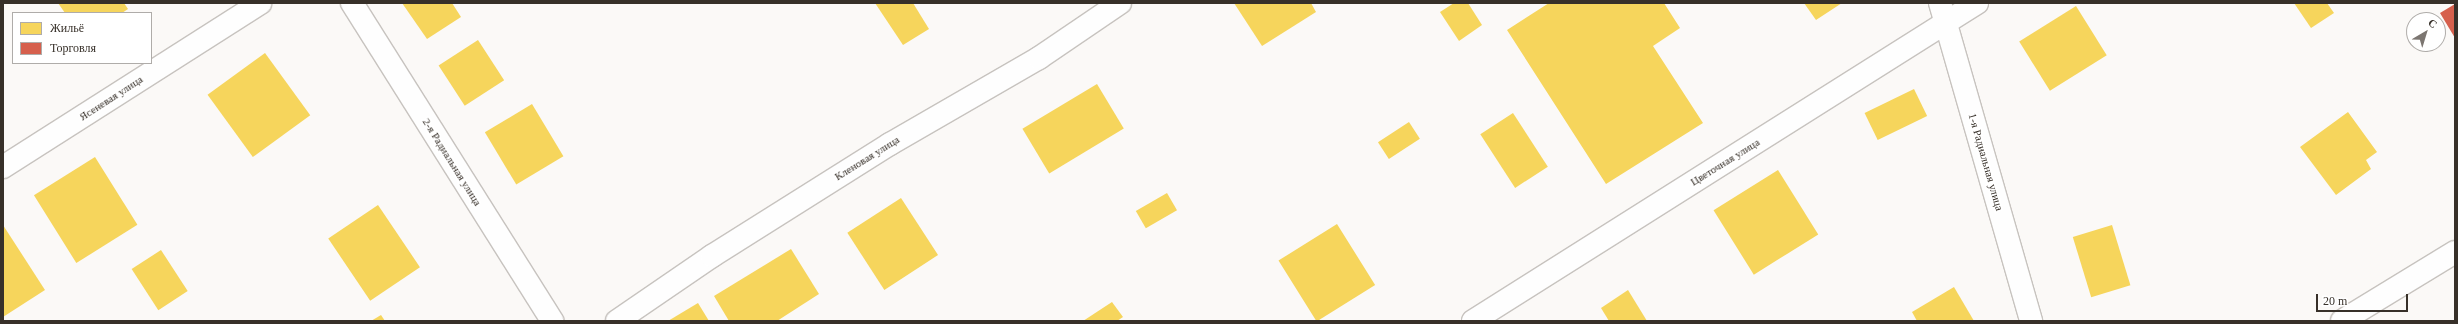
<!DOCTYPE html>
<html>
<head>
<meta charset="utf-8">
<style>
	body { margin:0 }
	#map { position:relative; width:2458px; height:324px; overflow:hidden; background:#fbf9f7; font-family:"Times New Roman",serif }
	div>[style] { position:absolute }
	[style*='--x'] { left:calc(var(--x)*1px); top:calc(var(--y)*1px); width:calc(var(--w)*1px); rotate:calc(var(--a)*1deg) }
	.homes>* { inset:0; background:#f6d55c; transform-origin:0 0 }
	.shops>* { inset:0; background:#d6604d }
	.roads { filter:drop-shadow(1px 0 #c7c3bf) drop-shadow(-1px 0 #c7c3bf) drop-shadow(0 1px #c7c3bf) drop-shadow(0 -1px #c7c3bf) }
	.minor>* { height:22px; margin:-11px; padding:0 11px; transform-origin:11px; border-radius:11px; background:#fefefe }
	span { translate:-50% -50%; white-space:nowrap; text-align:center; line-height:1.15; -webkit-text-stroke:4px #fff; paint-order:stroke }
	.street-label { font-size:11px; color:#373029 }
	.frame { position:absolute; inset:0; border:4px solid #373029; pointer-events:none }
	.legend { position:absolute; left:12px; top:12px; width:140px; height:52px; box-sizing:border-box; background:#fff; border:1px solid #afaca9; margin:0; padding:5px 7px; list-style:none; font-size:12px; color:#373029 }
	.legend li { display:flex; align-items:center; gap:8px; height:20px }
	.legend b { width:20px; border:1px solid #afaca9 }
	.north { position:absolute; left:2406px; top:12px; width:40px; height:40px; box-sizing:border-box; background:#fff; border:1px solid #afaca9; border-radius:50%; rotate:38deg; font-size:11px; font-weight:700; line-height:16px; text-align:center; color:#373029 }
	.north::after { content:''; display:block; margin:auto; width:14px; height:18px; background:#7c7671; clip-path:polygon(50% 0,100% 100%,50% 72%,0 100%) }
	.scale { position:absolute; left:2316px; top:294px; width:92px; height:18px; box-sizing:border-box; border:2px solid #373029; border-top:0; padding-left:5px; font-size:12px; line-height:14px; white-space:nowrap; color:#373029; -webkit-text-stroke:3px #fff; paint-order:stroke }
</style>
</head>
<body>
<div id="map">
	<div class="homes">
		<div style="clip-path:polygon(58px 3px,124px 3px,128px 9px,122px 13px,65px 13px)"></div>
		<div style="clip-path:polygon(402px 3px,452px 3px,461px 17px,427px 39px)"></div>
		<div style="clip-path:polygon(875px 3px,913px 3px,929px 29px,903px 45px)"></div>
		<div style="clip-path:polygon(1234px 3px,1311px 3px,1316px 12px,1262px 46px)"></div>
		<div style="clip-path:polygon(1454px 3px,1468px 3px,1482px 25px,1459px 41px,1440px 12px)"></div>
		<div style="clip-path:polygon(1549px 3px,1664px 3px,1680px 28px,1653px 46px,1703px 123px,1606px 184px,1507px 30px)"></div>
		<div style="clip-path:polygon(1804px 3px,1842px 3px,1816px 20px)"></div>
		<div style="clip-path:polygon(2294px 3px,2327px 3px,2334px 13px,2311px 28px)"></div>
		<div style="left:2076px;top:6px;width:58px;height:67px;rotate:58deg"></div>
		<div style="left:478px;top:40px;width:48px;height:47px;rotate:57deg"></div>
		<div style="left:265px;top:53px;width:77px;height:71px;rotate:54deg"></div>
		<div style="left:1097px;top:84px;width:52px;height:87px;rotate:59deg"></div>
		<div style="left:1914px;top:89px;width:30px;height:55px;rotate:64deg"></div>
		<div style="left:532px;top:104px;width:61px;height:55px;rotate:59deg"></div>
		<div style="clip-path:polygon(2348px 112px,2377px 152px,2366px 160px,2371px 169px,2336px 195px,2300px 147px)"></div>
		<div style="left:1513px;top:113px;width:64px;height:39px;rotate:57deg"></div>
		<div style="left:1409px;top:122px;width:20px;height:37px;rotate:57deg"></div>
		<div style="left:95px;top:157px;width:80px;height:72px;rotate:58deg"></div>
		<div style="left:1778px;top:170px;width:76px;height:76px;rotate:58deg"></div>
		<div style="left:1167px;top:193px;width:20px;height:36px;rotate:60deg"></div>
		<div style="left:901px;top:198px;width:68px;height:64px;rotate:57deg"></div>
		<div style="left:378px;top:205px;width:75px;height:60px;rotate:56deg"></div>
		<div style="left:1337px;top:224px;width:72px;height:69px;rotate:58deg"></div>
		<div style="clip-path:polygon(3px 225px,45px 290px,3px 317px)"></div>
		<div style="left:2112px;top:225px;width:63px;height:41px;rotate:73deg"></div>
		<div style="clip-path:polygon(791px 249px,819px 294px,777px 321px,729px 321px,714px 296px)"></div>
		<div style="left:161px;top:250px;width:49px;height:35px;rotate:57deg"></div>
		<div style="clip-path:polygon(1954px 287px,1974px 321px,1917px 321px,1912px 312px)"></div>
		<div style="clip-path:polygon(1628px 290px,1647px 321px,1609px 321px,1601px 308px)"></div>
		<div style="clip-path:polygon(1112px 302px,1123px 317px,1117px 321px,1083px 321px)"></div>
		<div style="clip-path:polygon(698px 303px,709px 321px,668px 321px)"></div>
		<div style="clip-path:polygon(381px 315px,385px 321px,371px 321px)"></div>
	</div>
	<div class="shops">
		<div style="clip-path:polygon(2455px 4px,2455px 38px,2440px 13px)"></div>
	</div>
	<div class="roads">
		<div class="minor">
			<div style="--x:352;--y:3;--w:376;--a:57.8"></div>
			<div style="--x:1940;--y:3;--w:331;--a:74"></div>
			<div style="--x:3;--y:167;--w:305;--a:-32.5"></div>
			<div style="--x:617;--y:321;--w:115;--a:-34.4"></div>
			<div style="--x:712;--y:256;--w:210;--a:-32.2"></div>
			<div style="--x:890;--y:144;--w:172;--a:-30"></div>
			<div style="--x:1039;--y:58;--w:98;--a:-34.2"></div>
			<div style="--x:1473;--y:321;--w:596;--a:-32.25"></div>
			<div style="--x:2342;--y:321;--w:132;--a:-31.4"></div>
		</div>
	</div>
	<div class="street-label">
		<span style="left:111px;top:98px;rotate:-33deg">Ясеневая улица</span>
		<span style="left:867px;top:158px;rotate:-32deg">Кленовая улица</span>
		<span style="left:452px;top:162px;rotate:58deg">2-я Радиальная улица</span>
		<span style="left:1725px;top:162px;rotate:-32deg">Цветочная улица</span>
		<span style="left:1986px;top:162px;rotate:74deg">1-я Радиальная улица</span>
	</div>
	<div class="frame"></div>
	<ul class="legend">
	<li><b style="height:11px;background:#f6d55c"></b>Жильё</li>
	<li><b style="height:11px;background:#d6604d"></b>Торговля</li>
	</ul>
	<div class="north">С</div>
	<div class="scale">20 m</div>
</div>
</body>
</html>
